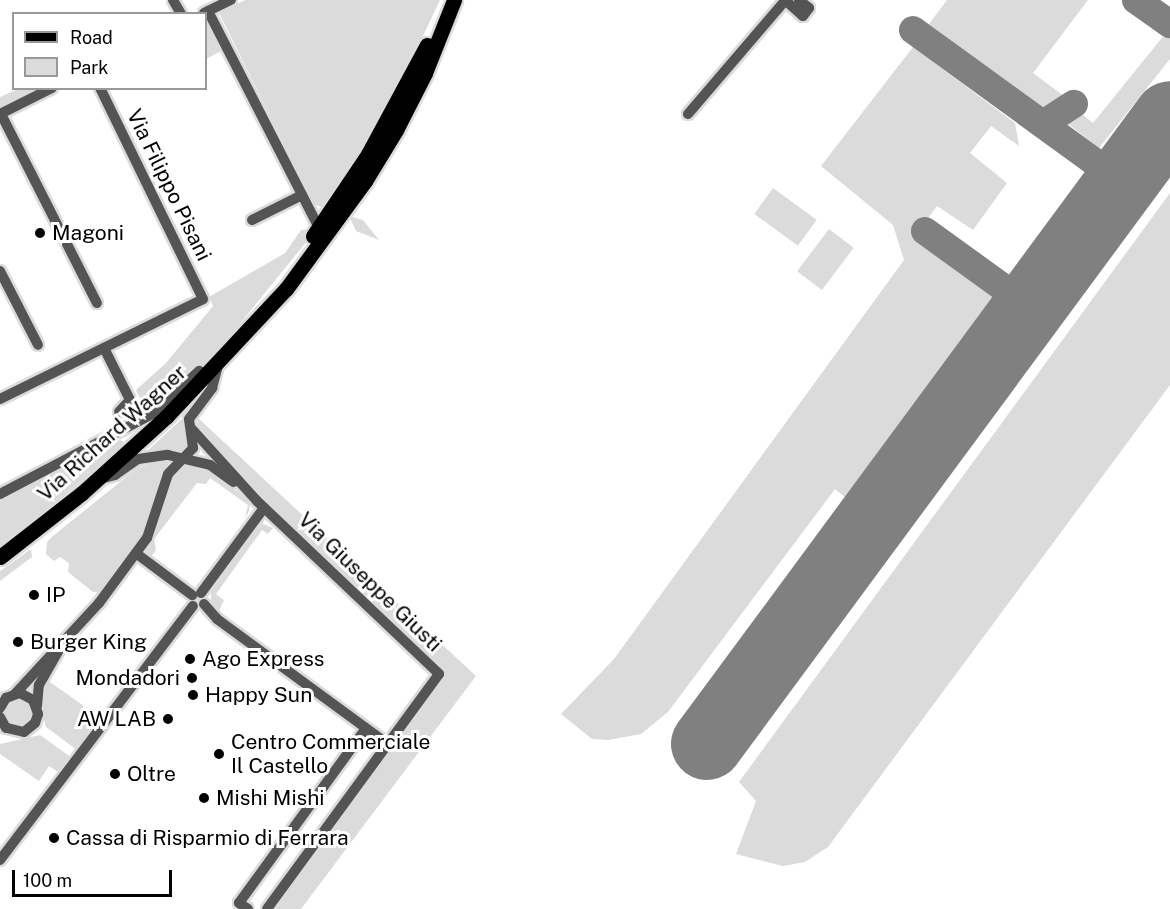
<!DOCTYPE html>
<html>
<head>
<meta charset="utf-8">
<style>
	body { margin:0 }
	#map { position:relative; width:1170px; height:909px; overflow:hidden; background:#fff; font-family:"Public Sans",sans-serif }
	div>[style] { position:absolute }
	[style*='--x'] { left:calc(var(--x)*1px); top:calc(var(--y)*1px); width:calc(var(--w)*1px); rotate:calc(var(--a)*1deg) }
	.green>* { inset:0; background:#dbdbdb; transform-origin:0 0 }
	.round { border-radius:50% }
	.taxiway>* { height:28px; margin:-14px; padding:0 14px; transform-origin:14px; border-radius:14px; background:#808080 }
	.runway>* { height:72px; margin:-36px; padding:0 36px; transform-origin:36px; border-radius:36px; background:#808080 }
	.roads { filter:drop-shadow(2px 0 #dbdbdb) drop-shadow(-2px 0 #dbdbdb) drop-shadow(0 2px #dbdbdb) drop-shadow(0 -2px #dbdbdb) }
	.minor>* { height:10px; margin:-5px; padding:0 5px; transform-origin:5px; border-radius:5px; background:#545454 }
	.primary>* { height:15px; margin:-7.5px; padding:0 7.5px; transform-origin:7.5px; border-radius:7.5px; background:#000 }
	.dots>* { width:16px; height:16px; translate:-50% -50%; box-sizing:border-box; border:3px solid #fff; border-radius:50% }
	span { translate:-50% -50%; white-space:nowrap; text-align:center; line-height:1.15; -webkit-text-stroke:6px #fff; paint-order:stroke }
	.street-label { font-size:21px; color:#000 }
	.poi-label { font-size:21px; color:#000 }
	.left { translate:0 -50%; text-align:left }
	.right { translate:-100% -50%; text-align:right }
	.legend { position:absolute; left:12px; top:12px; width:195px; height:78px; box-sizing:border-box; background:#fff; border:2px solid #999; margin:0; padding:8px 10px; list-style:none; font-size:18px; color:#000 }
	.legend li { display:flex; align-items:center; gap:12px; height:30px }
	.legend b { width:30px; border:2px solid #999 }
	.scale { position:absolute; left:12px; top:870px; width:160px; height:27px; box-sizing:border-box; border:3px solid #000; border-top:0; padding-left:8px; font-size:18px; line-height:21px; white-space:nowrap; color:#000; -webkit-text-stroke:4px #fff; paint-order:stroke }
</style>
</head>
<body>
<div id="map">
	<div class="green">
		<div style="clip-path:polygon(245px 0,440px 0,383px 120px,326px 209px,314px 204px,219px 13px)"></div>
		<div style="clip-path:polygon(947px 0,1088px 0,1033px 73px,1064px 96px,1041px 110px,929px 24px)"></div>
		<div style="clip-path:polygon(206px 22px,221px 51px,206px 59px)"></div>
		<div style="clip-path:polygon(1165px 34px,1170px 38px,1170px 59px,1099px 148px,1067px 123px,1077px 110px,1093px 123px)"></div>
		<div style="clip-path:polygon(913px 47px,1015px 123px,1019px 146px,991px 126px,970px 153px,1007px 183px,973px 230px,937px 206px,915px 236px,997px 296px,846px 498px,835px 489px,668px 712px,641px 734px,608px 740px,592px 739px,561px 714px,614px 659px,904px 260px,893px 225px,821px 166px)"></div>
		<div style="clip-path:polygon(18px 89px,37px 89px,0 106px,0 97px)"></div>
		<div style="left:773px;top:188px;width:54px;height:32px;rotate:36deg"></div>
		<div style="clip-path:polygon(1170px 193px,1170px 385px,828px 847px,805px 862px,783px 866px,736px 854px,756px 801px,739px 782px)"></div>
		<div style="clip-path:polygon(349px 216px,363px 220px,379px 240px,356px 231px)"></div>
		<div style="clip-path:polygon(307px 229px,307px 241px,217px 352px,156px 408px,126px 425px,125px 421px,143px 404px,136px 390px,166px 363px,213px 306px,209px 297px,285px 253px,301px 230px)"></div>
		<div style="left:829px;top:229px;width:31px;height:53px;rotate:37deg"></div>
		<div style="clip-path:polygon(186px 415px,190px 446px,186px 450px,146px 452px)"></div>
		<div style="clip-path:polygon(198px 418px,476px 676px,301px 909px,274px 909px,445px 673px,265px 504px,197px 429px)"></div>
		<div style="clip-path:polygon(115px 439px,123px 441px,123px 447px,0 547px,0 500px)"></div>
		<div style="clip-path:polygon(165px 461px,177px 462px,147px 533px,101px 592px,93px 592px,68px 572px,69px 563px,60px 557px,54px 561px,46px 554px,47px 542px,53px 536px,130px 474px,140px 467px)"></div>
		<div style="clip-path:polygon(183px 463px,205px 467px,227px 482px,250px 503px,249px 511px,245px 518px,248px 505px,210px 478px,206px 484px,197px 483px,154px 539px,156px 550px,151px 557px,145px 550px,169px 479px)"></div>
		<div style="clip-path:polygon(259px 522px,273px 528px,268px 534px,262px 530px,216px 594px,224px 600px,219px 611px,211px 602px,211px 588px)"></div>
		<div style="clip-path:polygon(31px 549px,32px 557px,0 581px,0 571px)"></div>
		<div style="clip-path:polygon(47px 680px,101px 718px,77px 750px,46px 727px,41px 709px,42px 689px)"></div>
		<div class="round" style="left:5px;top:699px;width:26px;height:26px"></div>
		<div style="clip-path:polygon(40px 735px,72px 758px,61px 774px,49px 766px,39px 781px,0 754px,0 744px)"></div>
	</div>
	<div class="taxiway">
		<div style="--x:1136;--y:0;--w:42;--a:35.2"></div>
		<div style="--x:913;--y:30;--w:258;--a:36"></div>
		<div style="--x:1043;--y:124;--w:37;--a:-33"></div>
		<div style="--x:925;--y:231;--w:130;--a:35.9"></div>
	</div>
	<div class="runway">
		<div style="--x:707;--y:744;--w:779;--a:-53.56"></div>
	</div>
	<div class="roads">
		<div class="minor">
			<div style="--x:173;--y:0;--w:16;--a:60"></div>
			<div style="--x:785;--y:0;--w:24;--a:42"></div>
			<div style="--x:803;--y:16;--w:10;--a:-53"></div>
			<div style="--x:809;--y:8;--w:13;--a:-141"></div>
			<div style="--x:208;--y:11;--w:244;--a:62.9"></div>
			<div style="--x:204;--y:13;--w:30;--a:-26"></div>
			<div style="--x:0;--y:114;--w:58;--a:-26.6"></div>
			<div style="--x:1;--y:114;--w:212;--a:63.1"></div>
			<div style="--x:688;--y:114;--w:149;--a:-49.4"></div>
			<div style="--x:252;--y:220;--w:56;--a:-26.6"></div>
			<div style="--x:0;--y:271;--w:83;--a:62.8"></div>
			<div style="--x:104;--y:348;--w:58;--a:63.4"></div>
			<div style="--x:130;--y:400;--w:16;--a:133"></div>
			<div style="--x:0;--y:399;--w:226;--a:-26.2"></div>
			<div style="--x:203;--y:299;--w:235;--a:-116"></div>
			<div style="--x:191;--y:428;--w:98;--a:47.9"></div>
			<div style="--x:257;--y:501;--w:251;--a:43.5"></div>
			<div style="--x:439;--y:674;--w:291;--a:126.2"></div>
			<div style="--x:100;--y:479;--w:16;--a:-15"></div>
			<div style="--x:115;--y:475;--w:28;--a:-35"></div>
			<div style="--x:138;--y:459;--w:30;--a:-8"></div>
			<div style="--x:168;--y:455;--w:43;--a:13.4"></div>
			<div style="--x:210;--y:465;--w:29;--a:36"></div>
			<div style="--x:0;--y:494;--w:174;--a:-27.7"></div>
			<div style="--x:154;--y:413;--w:62;--a:-43"></div>
			<div style="--x:137;--y:554;--w:69;--a:36.7"></div>
			<div style="--x:201;--y:593;--w:106;--a:-53.5"></div>
			<div style="--x:204;--y:604;--w:20;--a:49"></div>
			<div style="--x:217;--y:619;--w:212;--a:36.2"></div>
			<div style="--x:15;--y:694;--w:124;--a:-47.3"></div>
			<div style="--x:99;--y:603;--w:81;--a:-53.6"></div>
			<div style="--x:147;--y:538;--w:67;--a:-71.8"></div>
			<div style="--x:168;--y:474;--w:36;--a:-46"></div>
			<div style="--x:193;--y:448;--w:29;--a:-98"></div>
			<div style="--x:189;--y:419;--w:39;--a:-53"></div>
			<div style="--x:212;--y:388;--w:27;--a:-75"></div>
			<div style="--x:37;--y:706;--w:21;--a:-85"></div>
			<div style="--x:39;--y:685;--w:40;--a:-60.3"></div>
			<div style="--x:0;--y:708;--w:12;--a:-59"></div>
			<div style="--x:6;--y:698;--w:15;--a:-20"></div>
			<div style="--x:20;--y:693;--w:15;--a:28"></div>
			<div style="--x:33;--y:700;--w:15;--a:70"></div>
			<div style="--x:38;--y:714;--w:9;--a:108"></div>
			<div style="--x:35;--y:723;--w:14;--a:141"></div>
			<div style="--x:24;--y:732;--w:18;--a:-167"></div>
			<div style="--x:6;--y:728;--w:13;--a:-119"></div>
			<div style="--x:0;--y:860;--w:319;--a:-52.8"></div>
			<div style="--x:248;--y:909;--w:11;--a:-146"></div>
			<div style="--x:239;--y:903;--w:216;--a:-54"></div>
		</div>
		<div class="primary">
			<div style="--x:313;--y:236;--w:99;--a:-56.1"></div>
			<div style="--x:368;--y:154;--w:124;--a:-61.6"></div>
			<div style="--x:0;--y:557;--w:104;--a:-38"></div>
			<div style="--x:82;--y:493;--w:115;--a:-42.2"></div>
			<div style="--x:167;--y:416;--w:174;--a:-46.9"></div>
			<div style="--x:286;--y:289;--w:134;--a:-53.8"></div>
			<div style="--x:365;--y:181;--w:60;--a:-58.7"></div>
			<div style="--x:396;--y:130;--w:64;--a:-63"></div>
			<div style="--x:425;--y:73;--w:79;--a:-68.3"></div>
		</div>
	</div>
	<div class="dots">
		<div style="left:40px;top:233px;background:#000"></div>
		<div style="left:34px;top:595px;background:#000"></div>
		<div style="left:18px;top:642px;background:#000"></div>
		<div style="left:190px;top:659px;background:#000"></div>
		<div style="left:192px;top:678px;background:#000"></div>
		<div style="left:193px;top:695px;background:#000"></div>
		<div style="left:168px;top:719px;background:#000"></div>
		<div style="left:219px;top:754px;background:#000"></div>
		<div style="left:115px;top:774px;background:#000"></div>
		<div style="left:204px;top:798px;background:#000"></div>
		<div style="left:54px;top:838px;background:#000"></div>
	</div>
	<div class="street-label">
		<span style="left:169px;top:185px;rotate:64deg">Via Filippo Pisani</span>
		<span style="left:112px;top:433px;rotate:-42deg">Via Richard Wagner</span>
		<span style="left:370px;top:582px;rotate:44deg">Via Giuseppe Giusti</span>
	</div>
	<div class="poi-label">
		<span class="left" style="left:52px;top:233px">Magoni</span>
		<span class="left" style="left:46px;top:595px">IP</span>
		<span class="left" style="left:30px;top:642px">Burger King</span>
		<span class="left" style="left:202px;top:659px">Ago Express</span>
		<span class="right" style="left:180px;top:678px">Mondadori</span>
		<span class="left" style="left:205px;top:695px">Happy Sun</span>
		<span class="right" style="left:156px;top:719px">AW LAB</span>
		<span class="left" style="left:231px;top:754px">Centro Commerciale<br>Il Castello</span>
		<span class="left" style="left:127px;top:774px">Oltre</span>
		<span class="left" style="left:216px;top:798px">Mishi Mishi</span>
		<span class="left" style="left:66px;top:838px">Cassa di Risparmio di Ferrara</span>
	</div>
	<ul class="legend">
	<li><b style="height:8px;background:#000"></b>Road</li>
	<li><b style="height:16px;background:#dbdbdb"></b>Park</li>
	</ul>
	<div class="scale">100 m</div>
</div>
</body>
</html>
